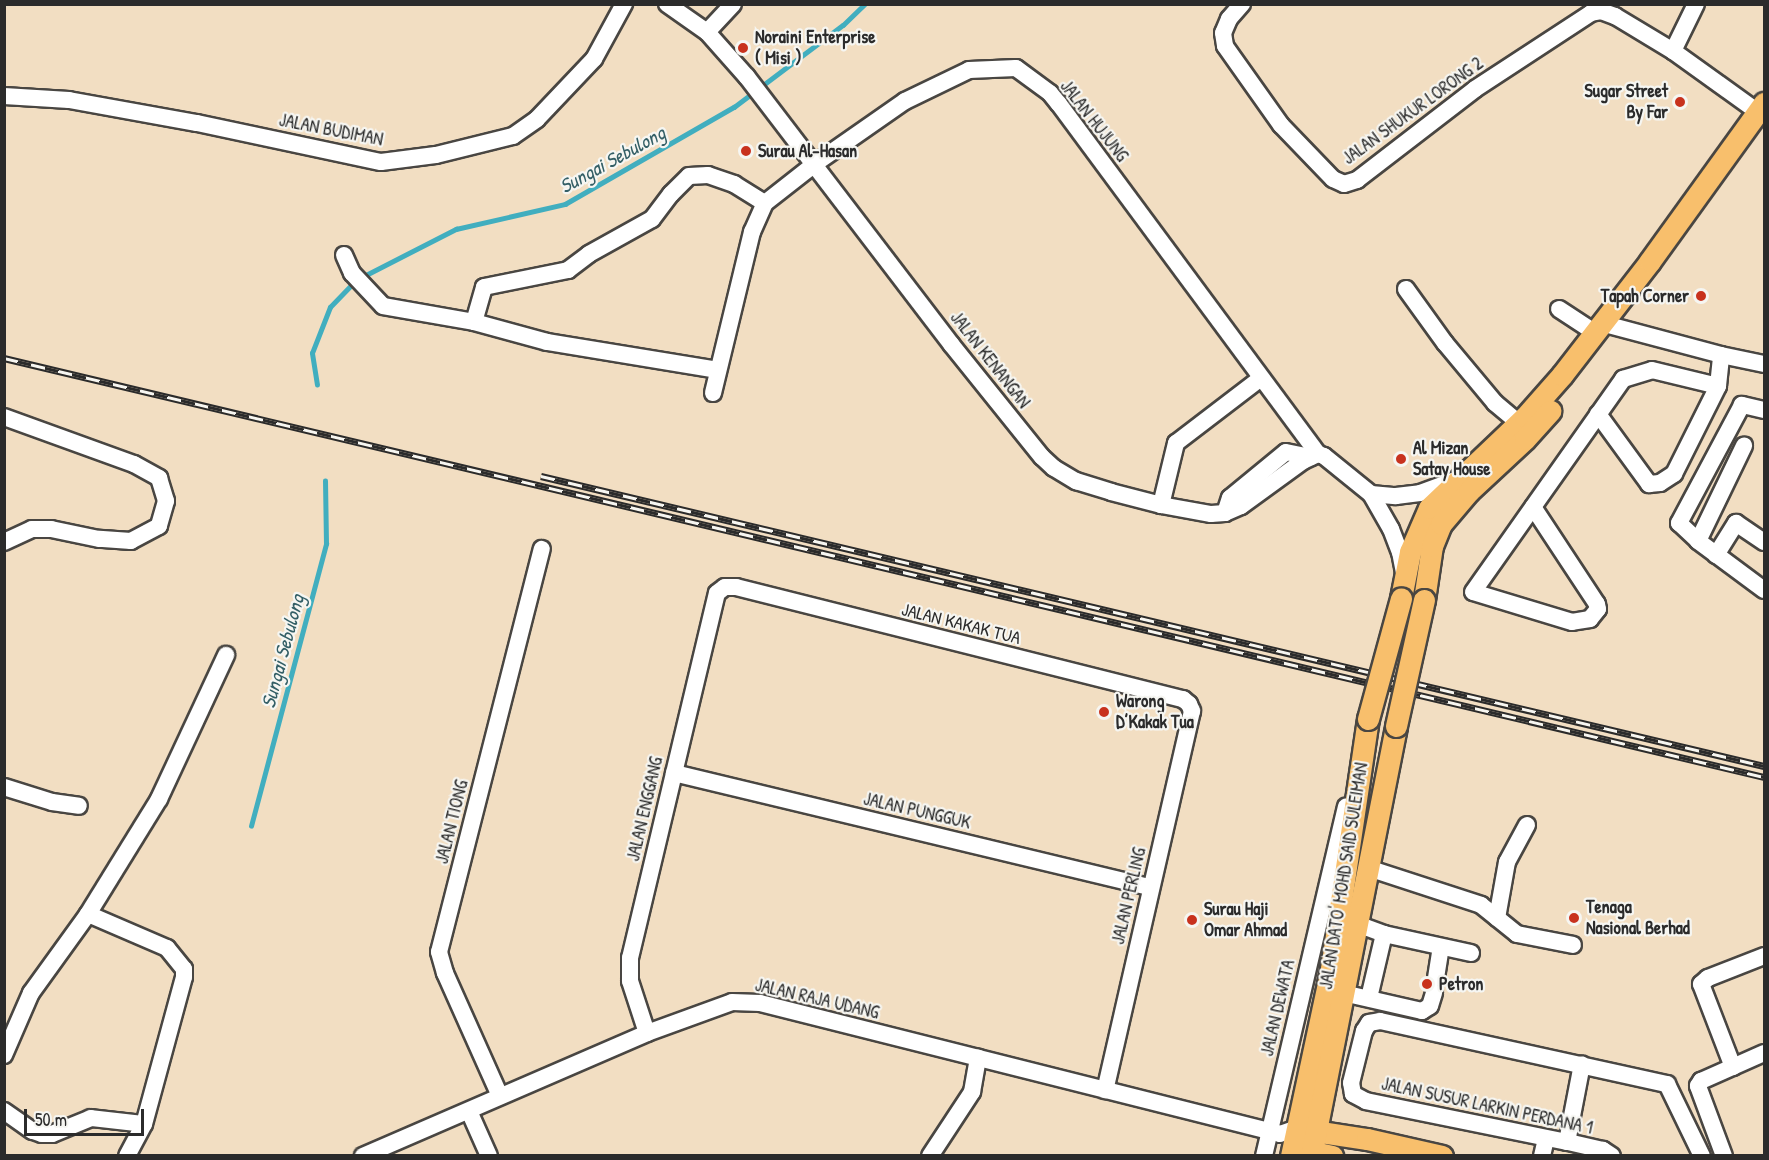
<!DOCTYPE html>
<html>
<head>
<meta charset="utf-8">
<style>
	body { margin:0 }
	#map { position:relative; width:1769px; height:1160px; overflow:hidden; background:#f2dec2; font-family:"Patrick Hand",sans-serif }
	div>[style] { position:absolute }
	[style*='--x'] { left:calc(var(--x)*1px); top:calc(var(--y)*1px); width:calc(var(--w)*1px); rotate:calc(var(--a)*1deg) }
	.stream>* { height:4.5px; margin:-2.25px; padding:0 2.25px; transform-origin:2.25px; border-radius:2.25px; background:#41aebf }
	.roads { filter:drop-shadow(2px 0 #494642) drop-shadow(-2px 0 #494642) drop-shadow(0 2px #494642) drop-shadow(0 -2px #494642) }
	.minor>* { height:16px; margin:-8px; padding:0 8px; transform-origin:8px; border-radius:8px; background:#fff }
	.major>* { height:21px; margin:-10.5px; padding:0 10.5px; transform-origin:10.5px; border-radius:10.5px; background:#f8bf6c }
	.rail>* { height:7px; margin-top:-3.5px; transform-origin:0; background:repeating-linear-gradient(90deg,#f6f6f2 0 14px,#2b2b2b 0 28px); box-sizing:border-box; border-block:2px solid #2b2b2b }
	.bridges { filter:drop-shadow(2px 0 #494642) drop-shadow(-2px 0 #494642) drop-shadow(0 2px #494642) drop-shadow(0 -2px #494642) }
	.major-bridge>* { height:21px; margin:-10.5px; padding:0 10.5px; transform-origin:10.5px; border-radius:10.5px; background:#f8bf6c }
	.dots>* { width:16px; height:16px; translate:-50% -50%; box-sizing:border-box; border:3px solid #f6f6f2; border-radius:50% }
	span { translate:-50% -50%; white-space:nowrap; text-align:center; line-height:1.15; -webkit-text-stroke:4.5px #f6f6f2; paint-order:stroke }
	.poi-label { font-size:18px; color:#2b2b2b; font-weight:700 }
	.left { translate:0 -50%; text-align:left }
	.right { translate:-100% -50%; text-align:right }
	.street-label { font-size:18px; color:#2b2b2b }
	.water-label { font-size:20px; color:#345f66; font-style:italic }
	.frame { position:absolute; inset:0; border:6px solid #2b2b2b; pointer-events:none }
	.scale { position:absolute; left:24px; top:1109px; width:120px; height:27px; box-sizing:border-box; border:3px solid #2b2b2b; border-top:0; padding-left:8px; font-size:18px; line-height:21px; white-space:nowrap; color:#2b2b2b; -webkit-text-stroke:4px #f6f6f2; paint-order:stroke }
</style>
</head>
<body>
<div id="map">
	<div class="stream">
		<div style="--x:362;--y:277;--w:106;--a:-27.1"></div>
		<div style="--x:456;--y:229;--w:112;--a:-12.9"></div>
		<div style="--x:565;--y:204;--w:195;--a:-29.9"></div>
		<div style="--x:734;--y:107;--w:136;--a:-37"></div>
		<div style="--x:843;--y:25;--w:30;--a:-44"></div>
		<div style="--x:317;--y:385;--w:32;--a:-99"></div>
		<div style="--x:312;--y:353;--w:49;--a:-68.6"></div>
		<div style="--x:330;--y:307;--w:36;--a:-46"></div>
		<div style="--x:251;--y:826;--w:292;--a:-75.1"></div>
		<div style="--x:326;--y:544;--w:63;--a:-90.9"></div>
	</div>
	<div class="roads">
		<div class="minor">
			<div style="--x:667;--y:4;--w:49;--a:35"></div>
			<div style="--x:707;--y:32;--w:60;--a:48.4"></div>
			<div style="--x:747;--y:77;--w:336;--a:52.6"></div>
			<div style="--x:951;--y:344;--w:145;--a:51.2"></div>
			<div style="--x:1042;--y:457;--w:16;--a:43"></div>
			<div style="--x:1054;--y:468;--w:26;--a:31"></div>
			<div style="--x:1076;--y:481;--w:37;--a:17"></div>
			<div style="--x:1111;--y:492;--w:52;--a:14.6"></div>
			<div style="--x:1161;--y:505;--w:51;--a:10.2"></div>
			<div style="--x:1211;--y:514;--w:14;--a:-4"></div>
			<div style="--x:1225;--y:513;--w:17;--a:-24"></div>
			<div style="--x:1241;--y:506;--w:77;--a:-36"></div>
			<div style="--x:1303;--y:461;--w:17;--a:-25"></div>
			<div style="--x:1318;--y:454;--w:6;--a:18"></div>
			<div style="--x:1324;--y:456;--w:60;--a:39"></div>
			<div style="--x:1371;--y:494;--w:40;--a:60.3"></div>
			<div style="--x:1391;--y:529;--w:25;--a:69"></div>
			<div style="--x:1400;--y:552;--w:20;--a:79"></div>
			<div style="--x:1242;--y:4;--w:20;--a:131"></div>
			<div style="--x:1229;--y:19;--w:15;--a:113"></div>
			<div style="--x:1223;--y:33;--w:13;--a:81"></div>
			<div style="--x:1225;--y:46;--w:97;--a:54.7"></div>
			<div style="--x:1281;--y:125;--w:75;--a:46.1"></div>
			<div style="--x:1333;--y:179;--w:12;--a:24"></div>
			<div style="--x:1344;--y:184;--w:14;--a:-17"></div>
			<div style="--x:1357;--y:180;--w:149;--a:-37.6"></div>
			<div style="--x:1475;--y:89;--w:139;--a:-33.2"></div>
			<div style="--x:1591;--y:13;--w:10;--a:-11"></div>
			<div style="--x:1601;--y:11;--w:15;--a:20"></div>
			<div style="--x:1615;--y:16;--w:68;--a:31.1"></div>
			<div style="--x:1673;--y:51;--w:105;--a:35.7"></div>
			<div style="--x:707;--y:32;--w:38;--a:-47"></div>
			<div style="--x:1673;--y:51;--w:52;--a:-63.9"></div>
			<div style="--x:4;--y:96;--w:65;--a:3.5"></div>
			<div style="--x:69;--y:100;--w:130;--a:10.2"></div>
			<div style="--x:197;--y:123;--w:188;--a:12"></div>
			<div style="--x:381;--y:162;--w:55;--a:-7.3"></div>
			<div style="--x:436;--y:155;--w:79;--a:-13.9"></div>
			<div style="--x:513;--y:136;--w:29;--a:-35"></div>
			<div style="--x:537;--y:119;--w:83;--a:-46.5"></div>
			<div style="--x:594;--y:59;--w:63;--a:-61.4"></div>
			<div style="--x:344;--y:255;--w:20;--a:66"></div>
			<div style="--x:352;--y:273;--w:45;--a:46.8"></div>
			<div style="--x:383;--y:306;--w:92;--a:10"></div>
			<div style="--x:474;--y:322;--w:76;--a:15.3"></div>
			<div style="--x:547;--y:342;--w:173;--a:9.3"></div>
			<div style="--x:1406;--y:289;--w:67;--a:54.2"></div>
			<div style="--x:1445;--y:343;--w:78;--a:50.2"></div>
			<div style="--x:1495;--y:403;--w:31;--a:40"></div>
			<div style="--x:1559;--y:309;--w:42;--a:33.3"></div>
			<div style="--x:474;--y:322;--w:36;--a:-74"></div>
			<div style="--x:484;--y:287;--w:86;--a:-11.4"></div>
			<div style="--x:568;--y:270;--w:26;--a:-37"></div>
			<div style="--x:589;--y:254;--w:72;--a:-29.1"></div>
			<div style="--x:652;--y:219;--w:31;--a:-53"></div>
			<div style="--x:671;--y:194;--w:25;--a:-45"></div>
			<div style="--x:689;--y:176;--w:19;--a:-3"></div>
			<div style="--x:708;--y:175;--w:28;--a:19"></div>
			<div style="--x:734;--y:184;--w:36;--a:32"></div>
			<div style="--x:1601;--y:323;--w:124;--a:14.9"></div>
			<div style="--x:1721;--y:355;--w:44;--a:11.8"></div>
			<div style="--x:713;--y:393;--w:166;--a:-76.4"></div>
			<div style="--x:752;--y:232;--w:32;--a:-66"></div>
			<div style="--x:765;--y:203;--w:65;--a:-38.1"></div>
			<div style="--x:816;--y:163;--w:108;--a:-34.9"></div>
			<div style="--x:905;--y:101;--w:71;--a:-25.8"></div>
			<div style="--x:969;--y:70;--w:47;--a:-2.4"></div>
			<div style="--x:1016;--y:68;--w:42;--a:36.3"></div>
			<div style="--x:1050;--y:93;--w:14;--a:51"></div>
			<div style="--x:1059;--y:104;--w:435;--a:53.5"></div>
			<div style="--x:1764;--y:410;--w:23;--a:-167"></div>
			<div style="--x:1742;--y:405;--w:134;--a:118.1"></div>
			<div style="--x:1679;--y:523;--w:26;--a:43"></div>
			<div style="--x:1698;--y:541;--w:82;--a:36.6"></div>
			<div style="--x:1598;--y:414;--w:87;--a:53.9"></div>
			<div style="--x:1649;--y:484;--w:11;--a:-5"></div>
			<div style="--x:1660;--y:483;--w:17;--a:-33"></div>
			<div style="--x:1674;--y:474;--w:98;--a:-63.4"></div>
			<div style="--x:1718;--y:386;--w:31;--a:-84"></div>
			<div style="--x:4;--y:417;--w:138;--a:19.9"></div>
			<div style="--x:134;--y:464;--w:29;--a:29"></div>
			<div style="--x:159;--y:478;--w:24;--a:73"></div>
			<div style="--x:166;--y:501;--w:26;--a:106"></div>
			<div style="--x:159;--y:526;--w:32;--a:152"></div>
			<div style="--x:131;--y:541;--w:32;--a:-176"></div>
			<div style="--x:99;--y:539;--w:49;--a:-168.2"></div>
			<div style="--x:51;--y:529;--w:19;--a:180"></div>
			<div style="--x:32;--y:529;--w:31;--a:155"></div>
			<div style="--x:1371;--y:494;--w:25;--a:5"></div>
			<div style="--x:1396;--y:496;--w:24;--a:-7"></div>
			<div style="--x:1420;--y:493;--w:37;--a:-20"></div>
			<div style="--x:1161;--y:505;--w:64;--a:-76.4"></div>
			<div style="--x:1176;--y:443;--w:107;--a:-37.4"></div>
			<div style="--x:1533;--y:507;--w:116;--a:56.6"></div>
			<div style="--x:1597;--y:604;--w:5;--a:79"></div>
			<div style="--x:1598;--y:609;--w:13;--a:129"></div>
			<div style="--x:1590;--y:619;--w:18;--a:171"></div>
			<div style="--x:1572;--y:622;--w:103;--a:-163.1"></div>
			<div style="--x:1473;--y:592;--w:261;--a:-54.8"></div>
			<div style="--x:1623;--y:379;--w:30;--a:-17"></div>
			<div style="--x:1652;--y:370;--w:68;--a:13.6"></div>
			<div style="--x:1225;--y:513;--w:16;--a:-72"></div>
			<div style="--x:1230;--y:498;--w:72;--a:-39.4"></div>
			<div style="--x:1286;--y:452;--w:25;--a:12"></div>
			<div style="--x:1698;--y:541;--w:106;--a:-64.2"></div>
			<div style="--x:1716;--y:555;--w:38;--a:-58"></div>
			<div style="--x:1736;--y:523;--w:34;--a:34"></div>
			<div style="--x:674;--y:773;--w:489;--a:13.5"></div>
			<div style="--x:4;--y:787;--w:50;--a:17.4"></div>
			<div style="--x:52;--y:802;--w:27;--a:8"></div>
			<div style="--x:1368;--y:868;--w:119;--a:18.1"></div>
			<div style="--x:1481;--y:905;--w:46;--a:38.9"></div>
			<div style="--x:1517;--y:934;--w:57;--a:11.1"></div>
			<div style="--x:88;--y:914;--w:86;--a:23.3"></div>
			<div style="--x:167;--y:948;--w:27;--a:51"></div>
			<div style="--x:184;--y:969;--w:8;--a:90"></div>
			<div style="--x:184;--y:977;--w:152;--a:105.2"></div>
			<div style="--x:144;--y:1124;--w:36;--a:118"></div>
			<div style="--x:1497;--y:918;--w:57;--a:-79.9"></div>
			<div style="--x:1507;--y:862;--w:42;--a:-61.6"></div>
			<div style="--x:1357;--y:924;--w:29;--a:20"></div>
			<div style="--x:1384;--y:934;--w:66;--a:103.2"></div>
			<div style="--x:1384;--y:934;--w:89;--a:12.3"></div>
			<div style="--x:1436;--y:978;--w:30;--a:-81"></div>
			<div style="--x:1343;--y:993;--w:81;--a:12.8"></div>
			<div style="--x:1422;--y:1011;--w:9;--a:-32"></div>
			<div style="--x:1430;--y:1006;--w:14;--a:-73"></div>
			<div style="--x:647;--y:1033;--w:55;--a:-108.1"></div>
			<div style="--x:630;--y:981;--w:23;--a:-90"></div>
			<div style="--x:630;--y:958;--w:375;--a:-76.6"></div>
			<div style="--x:717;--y:593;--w:10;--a:-37"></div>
			<div style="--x:725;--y:587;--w:11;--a:0"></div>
			<div style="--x:736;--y:587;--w:461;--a:14.1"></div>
			<div style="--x:1183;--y:699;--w:8;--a:40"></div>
			<div style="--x:1189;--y:704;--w:8;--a:67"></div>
			<div style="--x:1192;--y:711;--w:389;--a:102.9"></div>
			<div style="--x:4;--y:1055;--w:68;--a:-66.5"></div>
			<div style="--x:31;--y:993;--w:97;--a:-54.2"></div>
			<div style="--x:88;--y:914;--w:135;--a:-58.3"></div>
			<div style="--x:159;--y:799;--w:159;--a:-65"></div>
			<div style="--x:1733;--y:1067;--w:89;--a:-111.1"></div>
			<div style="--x:1701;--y:984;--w:9;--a:-41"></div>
			<div style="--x:1708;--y:978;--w:60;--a:-21.4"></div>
			<div style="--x:500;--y:1096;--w:135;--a:-114.1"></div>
			<div style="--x:445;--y:973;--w:22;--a:-106"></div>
			<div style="--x:439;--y:952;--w:416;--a:-75.7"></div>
			<div style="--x:4;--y:1111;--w:35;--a:35"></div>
			<div style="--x:33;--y:1131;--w:9;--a:18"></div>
			<div style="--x:42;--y:1134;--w:10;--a:0"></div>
			<div style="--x:52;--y:1134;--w:42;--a:-22.3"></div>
			<div style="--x:91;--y:1118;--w:53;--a:6.5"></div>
			<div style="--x:469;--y:1111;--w:49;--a:66"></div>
			<div style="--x:1567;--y:1142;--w:79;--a:-79.1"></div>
			<div style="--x:363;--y:1156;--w:309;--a:-23.4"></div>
			<div style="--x:647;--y:1033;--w:90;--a:-20"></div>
			<div style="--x:732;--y:1002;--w:28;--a:2"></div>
			<div style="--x:760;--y:1003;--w:525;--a:14.12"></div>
			<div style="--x:1269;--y:1131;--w:11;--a:15"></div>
			<div style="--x:1280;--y:1134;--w:18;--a:-19"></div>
			<div style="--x:930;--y:1156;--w:77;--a:-56.7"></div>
			<div style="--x:972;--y:1092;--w:35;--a:-80"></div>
			<div style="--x:1264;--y:1156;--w:359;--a:-76.8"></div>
			<div style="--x:1542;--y:1156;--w:18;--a:-77"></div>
			<div style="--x:1612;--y:1156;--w:11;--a:-146"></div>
			<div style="--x:1603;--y:1150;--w:37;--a:-167"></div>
			<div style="--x:1567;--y:1142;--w:205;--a:-168.5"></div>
			<div style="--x:1366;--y:1101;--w:15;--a:-152"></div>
			<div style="--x:1353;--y:1094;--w:11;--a:-100"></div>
			<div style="--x:1351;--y:1083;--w:54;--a:-76"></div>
			<div style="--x:1364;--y:1031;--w:9;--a:-58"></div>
			<div style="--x:1369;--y:1023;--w:11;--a:-10"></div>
			<div style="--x:1380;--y:1021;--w:294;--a:12.4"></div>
			<div style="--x:1667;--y:1084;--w:80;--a:64.1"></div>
			<div style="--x:1724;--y:1156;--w:75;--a:-110.4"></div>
			<div style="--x:1698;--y:1086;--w:6;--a:-59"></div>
			<div style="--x:1701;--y:1081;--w:69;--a:-24"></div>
		</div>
		<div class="major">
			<div style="--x:1401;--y:598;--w:47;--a:-78.9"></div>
			<div style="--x:1410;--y:552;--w:48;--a:-66.6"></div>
			<div style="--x:1429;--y:508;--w:132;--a:-43.5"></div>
			<div style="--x:1525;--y:417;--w:56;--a:-48.6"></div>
			<div style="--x:1562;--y:375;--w:144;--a:-52.3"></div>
			<div style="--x:1650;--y:261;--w:195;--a:-54.2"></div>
			<div style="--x:1424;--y:600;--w:55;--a:-81.6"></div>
			<div style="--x:1432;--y:546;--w:24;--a:-68"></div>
			<div style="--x:1441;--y:524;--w:43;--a:-49.7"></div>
			<div style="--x:1469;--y:491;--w:76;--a:-42.9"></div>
			<div style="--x:1525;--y:439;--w:38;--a:-48"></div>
			<div style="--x:1301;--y:1129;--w:67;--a:8.6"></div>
			<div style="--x:1367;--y:1139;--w:77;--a:12.8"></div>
			<div style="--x:1299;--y:1149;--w:34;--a:12"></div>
			<div style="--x:1291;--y:1156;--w:191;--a:-77.9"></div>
			<div style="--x:1331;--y:969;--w:253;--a:-81.6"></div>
			<div style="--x:1311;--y:1156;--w:438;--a:-78.8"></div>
		</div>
	</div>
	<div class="rail">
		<div style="--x:4;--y:358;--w:1809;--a:13.39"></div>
		<div style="--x:541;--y:476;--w:1257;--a:13.34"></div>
	</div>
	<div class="bridges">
		<div class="major-bridge">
			<div style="--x:1368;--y:719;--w:125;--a:-74.7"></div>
			<div style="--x:1396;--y:726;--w:129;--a:-77.5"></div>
		</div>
	</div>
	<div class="dots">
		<div style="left:743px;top:48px;background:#c8321e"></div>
		<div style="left:1680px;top:102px;background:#c8321e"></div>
		<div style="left:746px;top:151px;background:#c8321e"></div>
		<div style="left:1701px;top:296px;background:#c8321e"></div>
		<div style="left:1401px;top:459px;background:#c8321e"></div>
		<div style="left:1104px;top:712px;background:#c8321e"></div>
		<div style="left:1574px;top:918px;background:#c8321e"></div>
		<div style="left:1192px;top:920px;background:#c8321e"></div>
		<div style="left:1427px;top:984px;background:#c8321e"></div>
	</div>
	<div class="poi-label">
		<span class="left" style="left:755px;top:48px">Noraini Enterprise<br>( Misi )</span>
		<span class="right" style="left:1668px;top:102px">Sugar Street<br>By Far</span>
		<span class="left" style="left:758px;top:151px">Surau Al-Hasan</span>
		<span class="right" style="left:1689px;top:296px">Tapah Corner</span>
		<span class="left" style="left:1413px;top:459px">Al Mizan<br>Satay House</span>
		<span class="left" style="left:1116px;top:712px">Warong<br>D’Kakak Tua</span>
		<span class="left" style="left:1586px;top:918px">Tenaga<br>Nasional Berhad</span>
		<span class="left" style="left:1204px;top:920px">Surau Haji<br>Omar Ahmad</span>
		<span class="left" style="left:1439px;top:984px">Petron</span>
	</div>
	<div class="street-label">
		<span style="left:1413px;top:111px;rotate:-36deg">JALAN SHUKUR LORONG 2</span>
		<span style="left:1094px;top:121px;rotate:52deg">JALAN HUJUNG</span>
		<span style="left:331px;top:130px;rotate:11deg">JALAN BUDIMAN</span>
		<span style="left:990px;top:360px;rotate:52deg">JALAN KENANGAN</span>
		<span style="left:961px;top:624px;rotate:14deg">JALAN KAKAK TUA</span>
		<span style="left:645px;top:809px;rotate:-77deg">JALAN ENGGANG</span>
		<span style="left:917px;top:811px;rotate:13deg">JALAN PUNGGUK</span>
		<span style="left:452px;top:822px;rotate:-76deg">JALAN TIONG</span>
		<span style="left:1344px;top:876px;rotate:-81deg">JALAN DATO' MOHD SAID SULEIMAN</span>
		<span style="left:1129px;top:896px;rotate:-77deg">JALAN PERLING</span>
		<span style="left:817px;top:999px;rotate:13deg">JALAN RAJA UDANG</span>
		<span style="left:1278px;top:1008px;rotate:-77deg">JALAN DEWATA</span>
		<span style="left:1487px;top:1106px;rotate:12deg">JALAN SUSUR LARKIN PERDANA 1</span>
	</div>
	<div class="water-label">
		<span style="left:612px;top:159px;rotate:-29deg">Sungai Sebulong</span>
		<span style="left:282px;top:651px;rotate:-75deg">Sungai Sebulong</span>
	</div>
	<div class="frame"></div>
	<div class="scale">50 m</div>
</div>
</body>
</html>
